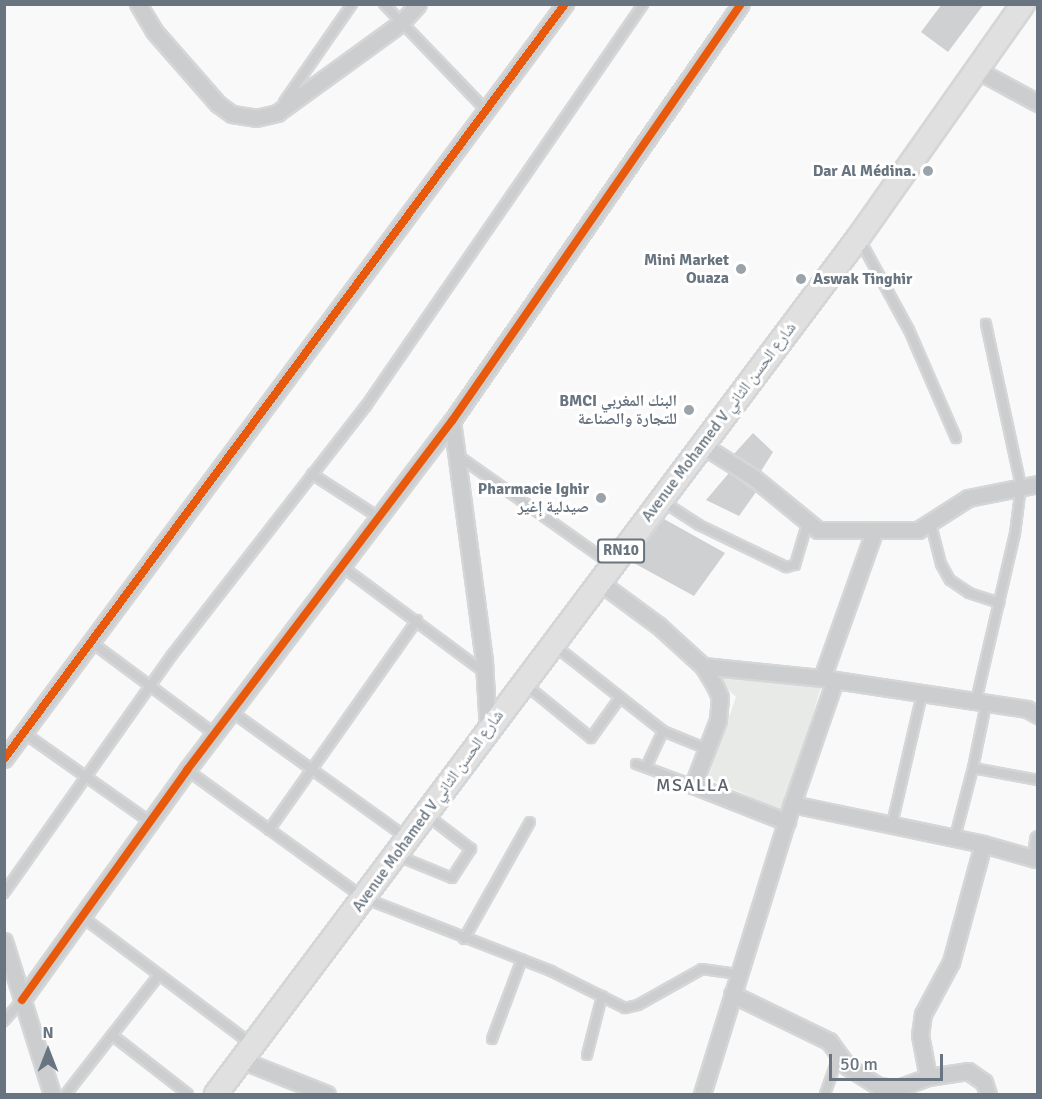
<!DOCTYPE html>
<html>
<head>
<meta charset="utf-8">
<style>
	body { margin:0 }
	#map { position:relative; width:1042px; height:1099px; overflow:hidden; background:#f9f9f9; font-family:Signika,"Noto Naskh Arabic",sans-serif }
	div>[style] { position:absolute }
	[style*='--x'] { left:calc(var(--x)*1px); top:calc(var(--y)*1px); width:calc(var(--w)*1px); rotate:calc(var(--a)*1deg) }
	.green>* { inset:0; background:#e8eae7 }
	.building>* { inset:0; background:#ced0d1 }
	.roads { filter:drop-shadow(2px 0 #d5d6d7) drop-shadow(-2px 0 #d5d6d7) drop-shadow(0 2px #d5d6d7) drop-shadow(0 -2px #d5d6d7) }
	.lane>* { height:8px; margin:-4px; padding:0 4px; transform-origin:4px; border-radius:4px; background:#cccdce }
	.street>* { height:15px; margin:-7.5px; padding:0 7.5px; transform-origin:7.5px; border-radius:7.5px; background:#cccdce }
	.primary>* { height:22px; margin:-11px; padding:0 11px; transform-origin:11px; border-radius:11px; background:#e0e0e1 }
	.cycleway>* { height:8px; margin:-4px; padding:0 4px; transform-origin:4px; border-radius:4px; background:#e8590c }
	.dots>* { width:16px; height:16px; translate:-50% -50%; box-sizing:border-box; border:3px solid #fff; border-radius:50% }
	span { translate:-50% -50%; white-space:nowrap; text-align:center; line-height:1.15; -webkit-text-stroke:6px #fff; paint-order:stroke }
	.shield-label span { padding:2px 4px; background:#fff; border:2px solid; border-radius:4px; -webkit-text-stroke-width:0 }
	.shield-label { font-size:15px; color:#68747f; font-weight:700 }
	.poi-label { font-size:16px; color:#68747f; font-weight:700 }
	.right { translate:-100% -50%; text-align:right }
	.left { translate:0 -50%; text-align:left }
	.street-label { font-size:16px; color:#68747f }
	.neighbourhood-label { font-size:18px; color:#5a636b; letter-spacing:1.5px }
	.frame { position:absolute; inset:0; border:6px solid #68747f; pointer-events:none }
	.north { position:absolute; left:18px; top:1021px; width:60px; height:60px; -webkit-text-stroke:4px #fff; paint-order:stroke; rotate:0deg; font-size:16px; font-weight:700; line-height:24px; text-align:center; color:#68747f }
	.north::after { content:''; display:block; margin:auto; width:21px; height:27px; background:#68747f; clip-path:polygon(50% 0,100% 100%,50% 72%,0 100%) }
	.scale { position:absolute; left:829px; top:1054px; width:114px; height:27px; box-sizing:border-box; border:3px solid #68747f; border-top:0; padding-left:8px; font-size:18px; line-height:21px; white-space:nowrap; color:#68747f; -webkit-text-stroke:4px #fff; paint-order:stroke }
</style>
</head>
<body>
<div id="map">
	<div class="green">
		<div style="clip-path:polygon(719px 675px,821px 687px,784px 812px,708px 778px,736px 697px,722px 684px)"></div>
	</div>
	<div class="building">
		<div style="clip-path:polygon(942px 4px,984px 4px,948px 52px,921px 32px)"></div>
		<div style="clip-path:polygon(753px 433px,773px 452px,761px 471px,734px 454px)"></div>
		<div style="clip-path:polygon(729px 473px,756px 492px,739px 516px,706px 500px)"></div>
		<div style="clip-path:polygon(664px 519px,725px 553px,694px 596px,632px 562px)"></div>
	</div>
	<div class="roads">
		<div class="lane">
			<div style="--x:384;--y:4;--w:146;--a:46.1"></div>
			<div style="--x:284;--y:102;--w:119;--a:-55.2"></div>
			<div style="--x:861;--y:242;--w:100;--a:61.4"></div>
			<div style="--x:909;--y:330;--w:118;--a:66.5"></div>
			<div style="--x:457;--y:455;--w:189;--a:35.3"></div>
			<div style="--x:312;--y:474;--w:77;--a:32.9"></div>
			<div style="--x:662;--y:501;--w:44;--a:33"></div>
			<div style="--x:699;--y:525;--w:97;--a:25.8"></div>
			<div style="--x:786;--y:567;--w:9;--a:-13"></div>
			<div style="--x:795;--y:565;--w:46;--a:-73.5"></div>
			<div style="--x:931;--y:525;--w:40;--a:75.6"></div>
			<div style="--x:941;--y:564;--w:18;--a:61"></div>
			<div style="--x:950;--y:580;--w:23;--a:34"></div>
			<div style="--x:969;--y:593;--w:32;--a:18"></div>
			<div style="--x:340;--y:565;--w:179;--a:36.6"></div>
			<div style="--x:91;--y:642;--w:154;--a:36.6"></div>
			<div style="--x:555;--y:646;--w:137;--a:38.2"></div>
			<div style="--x:663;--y:731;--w:40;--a:115"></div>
			<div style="--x:526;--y:685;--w:84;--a:39.2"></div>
			<div style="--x:591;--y:738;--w:48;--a:-54.3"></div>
			<div style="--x:976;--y:701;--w:171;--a:-76.9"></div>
			<div style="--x:1015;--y:534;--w:48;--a:-82.9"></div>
			<div style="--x:1021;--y:486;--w:166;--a:-102.2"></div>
			<div style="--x:986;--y:704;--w:65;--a:101.5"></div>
			<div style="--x:973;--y:768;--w:66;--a:10.5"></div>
			<div style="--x:232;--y:712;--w:214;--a:35.7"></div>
			<div style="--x:663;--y:731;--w:48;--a:22.2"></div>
			<div style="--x:24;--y:733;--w:154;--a:35.2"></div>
			<div style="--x:636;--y:764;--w:61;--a:20.2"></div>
			<div style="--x:187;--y:770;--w:218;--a:35.9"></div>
			<div style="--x:364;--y:898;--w:201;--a:21.3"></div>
			<div style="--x:551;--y:971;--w:83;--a:26.6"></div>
			<div style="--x:625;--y:1008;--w:13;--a:-13"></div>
			<div style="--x:638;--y:1005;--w:73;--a:-29.4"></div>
			<div style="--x:702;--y:969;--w:35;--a:8"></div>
			<div style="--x:892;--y:824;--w:133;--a:-77"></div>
			<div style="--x:269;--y:830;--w:257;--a:-54.8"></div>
			<div style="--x:955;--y:837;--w:71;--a:-75.4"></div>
			<div style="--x:398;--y:856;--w:58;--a:22.2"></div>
			<div style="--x:452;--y:878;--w:35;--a:-57"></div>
			<div style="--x:471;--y:849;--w:54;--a:-142.5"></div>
			<div style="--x:4;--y:893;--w:291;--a:-54.8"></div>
			<div style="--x:172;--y:655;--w:316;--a:-52.1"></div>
			<div style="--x:366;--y:406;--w:488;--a:-55.4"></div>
			<div style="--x:81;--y:916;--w:211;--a:36.9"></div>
			<div style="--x:464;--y:939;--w:134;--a:-60.6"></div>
			<div style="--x:4;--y:1021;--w:28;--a:-49"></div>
			<div style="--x:112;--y:1035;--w:96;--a:37.8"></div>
			<div style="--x:492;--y:1039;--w:85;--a:-69.4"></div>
			<div style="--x:587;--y:1055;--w:61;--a:-75.7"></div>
			<div style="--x:66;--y:1094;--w:151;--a:-52"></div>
			<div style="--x:825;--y:1094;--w:41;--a:-70.3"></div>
		</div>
		<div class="street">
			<div style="--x:138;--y:4;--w:31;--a:59"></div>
			<div style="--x:154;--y:31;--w:97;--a:48.8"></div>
			<div style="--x:218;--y:104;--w:17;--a:36"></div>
			<div style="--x:232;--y:114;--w:24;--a:9"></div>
			<div style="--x:256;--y:118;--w:22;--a:-13"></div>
			<div style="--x:277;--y:113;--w:153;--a:-36"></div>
			<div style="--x:401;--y:23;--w:25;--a:-48"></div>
			<div style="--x:975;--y:69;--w:72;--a:28.4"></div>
			<div style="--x:452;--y:421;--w:243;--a:82.4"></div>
			<div style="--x:484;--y:662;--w:68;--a:86.6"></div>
			<div style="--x:702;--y:445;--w:60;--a:32.1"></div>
			<div style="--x:753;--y:477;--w:84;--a:39.2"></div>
			<div style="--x:818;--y:530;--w:100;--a:0"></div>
			<div style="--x:918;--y:530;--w:59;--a:-32.6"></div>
			<div style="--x:968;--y:498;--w:71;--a:-11.3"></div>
			<div style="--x:598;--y:581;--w:76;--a:36.4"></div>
			<div style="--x:659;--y:626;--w:59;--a:42.3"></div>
			<div style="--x:703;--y:666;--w:23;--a:59"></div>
			<div style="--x:715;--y:686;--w:12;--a:66"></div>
			<div style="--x:720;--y:697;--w:23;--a:95"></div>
			<div style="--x:718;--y:720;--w:70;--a:111"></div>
			<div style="--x:693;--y:785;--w:101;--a:21.5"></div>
			<div style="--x:703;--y:666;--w:120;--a:5.8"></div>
			<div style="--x:822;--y:678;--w:155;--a:-70.4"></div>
			<div style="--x:822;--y:678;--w:207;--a:8.6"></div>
			<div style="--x:1027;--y:709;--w:13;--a:29"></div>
			<div style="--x:4;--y:759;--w:941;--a:-53.39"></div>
			<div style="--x:792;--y:804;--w:131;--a:-70.9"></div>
			<div style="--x:4;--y:941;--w:160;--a:72.6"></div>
			<div style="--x:732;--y:994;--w:108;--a:25.9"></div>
			<div style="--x:829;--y:1041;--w:32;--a:54"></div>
			<div style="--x:848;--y:1067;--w:36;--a:32"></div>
			<div style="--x:878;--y:1086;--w:20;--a:6"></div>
			<div style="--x:898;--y:1088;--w:32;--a:-20"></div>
			<div style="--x:928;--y:1077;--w:40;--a:-8.5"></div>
			<div style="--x:968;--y:1071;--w:19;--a:35"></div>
			<div style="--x:984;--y:1082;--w:13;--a:72"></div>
			<div style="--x:22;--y:1000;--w:283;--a:-54.3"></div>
			<div style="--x:187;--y:770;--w:438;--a:-52.8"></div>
			<div style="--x:452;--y:421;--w:507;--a:-55.28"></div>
			<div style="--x:244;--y:1061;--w:89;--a:21.7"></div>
			<div style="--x:928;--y:1077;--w:43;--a:-100.8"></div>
			<div style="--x:920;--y:1035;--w:21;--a:-82"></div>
			<div style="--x:923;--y:1014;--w:59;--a:-61.7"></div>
			<div style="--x:951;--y:962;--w:122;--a:-74.8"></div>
			<div style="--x:702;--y:1094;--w:304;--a:-72.8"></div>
			<div style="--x:792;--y:804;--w:195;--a:11.8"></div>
			<div style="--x:983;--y:844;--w:55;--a:15.8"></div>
			<div style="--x:1036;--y:859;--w:20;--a:-84"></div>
		</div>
		<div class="primary">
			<div style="--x:216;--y:1094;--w:1070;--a:-53.13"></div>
			<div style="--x:858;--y:238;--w:286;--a:-54.8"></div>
		</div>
	</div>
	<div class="cycleway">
		<div style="--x:4;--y:759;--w:941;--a:-53.39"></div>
		<div style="--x:22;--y:1000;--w:283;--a:-54.3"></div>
		<div style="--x:187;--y:770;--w:438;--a:-52.8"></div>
		<div style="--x:452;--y:421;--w:507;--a:-55.28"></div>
	</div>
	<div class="dots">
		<div style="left:928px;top:171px;background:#9ba3aa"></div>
		<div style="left:741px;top:269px;background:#9ba3aa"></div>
		<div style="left:801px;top:279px;background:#9ba3aa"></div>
		<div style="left:689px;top:410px;background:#9ba3aa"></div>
		<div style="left:601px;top:498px;background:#9ba3aa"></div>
	</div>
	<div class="shield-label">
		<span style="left:621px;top:551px">RN10</span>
	</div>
	<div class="poi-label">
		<span class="right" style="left:916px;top:171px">Dar Al Médina.</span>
		<span class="right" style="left:729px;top:269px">Mini Market<br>Ouaza</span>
		<span class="left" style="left:813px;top:279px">Aswak Tinghir</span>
		<span class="right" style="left:677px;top:410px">BMCI البنك المغربي<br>للتجارة والصناعة</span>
		<span class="right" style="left:589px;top:498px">Pharmacie Ighir<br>صيدلية إغير</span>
	</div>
	<div class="street-label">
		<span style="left:719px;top:422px;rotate:-53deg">Avenue Mohamed V شارع الحسن الثاني</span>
		<span style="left:428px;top:811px;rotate:-54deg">Avenue Mohamed V شارع الحسن الثاني</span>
	</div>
	<div class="neighbourhood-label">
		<span style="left:693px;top:785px">MSALLA</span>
	</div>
	<div class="frame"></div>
	<div class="north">N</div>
	<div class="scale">50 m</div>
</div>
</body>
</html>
